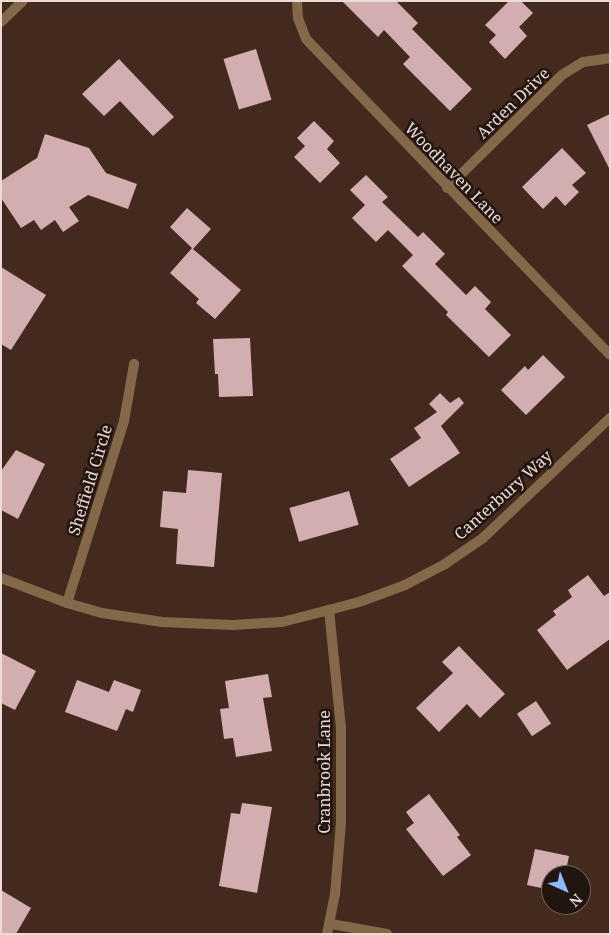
<!DOCTYPE html>
<html>
<head>
<meta charset="utf-8">
<style>
	body { margin:0 }
	#map { position:relative; width:611px; height:935px; overflow:hidden; background:#43291e; font-family:"Noto Serif",serif }
	div>[style] { position:absolute }
	[style*='--x'] { left:calc(var(--x)*1px); top:calc(var(--y)*1px); width:calc(var(--w)*1px); rotate:calc(var(--a)*1deg) }
	.building>* { inset:0; background:#d3aeb0; transform-origin:0 0 }
	.minor>* { height:10px; margin:-5px; padding:0 5px; transform-origin:5px; border-radius:5px; background:#83694a }
	.tertiary>* { height:10px; margin:-5px; padding:0 5px; transform-origin:5px; border-radius:5px; background:#83694a }
	span { translate:-50% -50%; white-space:nowrap; text-align:center; line-height:1.15; -webkit-text-stroke:5px #211510; paint-order:stroke }
	.street-label { font-size:16px; color:#ecdad4 }
	.frame { position:absolute; inset:0; border:2px solid #ecdad4; pointer-events:none }
	.north { position:absolute; left:541px; top:865px; width:50px; height:50px; box-sizing:border-box; background:#211510; border:1px solid #72645e; border-radius:50%; rotate:136deg; font-size:14px; font-weight:700; line-height:20px; text-align:center; color:#ecdad4 }
	.north::after { content:''; display:block; margin:auto; width:18px; height:22px; background:#90b8fd; clip-path:polygon(50% 0,100% 100%,50% 72%,0 100%) }
</style>
</head>
<body>
<div id="map">
	<div class="building">
		<div style="clip-path:polygon(342px 1px,396px 1px,418px 23px,412px 29px,472px 89px,450px 111px,403px 64px,410px 57px,384px 30px,378px 37px)"></div>
		<div style="clip-path:polygon(509px 1px,521px 1px,533px 13px,519px 27px,527px 36px,505px 59px,489px 42px,496px 35px,485px 25px)"></div>
		<div style="left:256px;top:49px;width:53px;height:34px;rotate:73deg"></div>
		<div style="clip-path:polygon(119px 59px,174px 117px,153px 136px,120px 101px,104px 116px,82px 94px)"></div>
		<div style="clip-path:polygon(610px 114px,610px 170px,587px 125px)"></div>
		<div style="clip-path:polygon(314px 121px,334px 141px,327px 149px,340px 163px,320px 183px,294px 157px,305px 146px,297px 138px)"></div>
		<div style="clip-path:polygon(45px 134px,89px 148px,106px 173px,137px 184px,128px 209px,88px 195px,69px 207px,79px 221px,63px 232px,55px 220px,41px 230px,34px 220px,21px 228px,1px 198px,1px 181px,37px 158px)"></div>
		<div style="clip-path:polygon(562px 148px,586px 173px,572px 185px,579px 192px,565px 206px,556px 196px,543px 209px,522px 187px)"></div>
		<div style="clip-path:polygon(366px 175px,388px 197px,382px 202px,418px 237px,423px 232px,445px 254px,435px 264px,466px 295px,475px 286px,491px 302px,485px 309px,511px 335px,489px 357px,446px 315px,448px 312px,402px 266px,413px 255px,388px 230px,376px 242px,352px 218px,365px 205px,350px 190px)"></div>
		<div style="clip-path:polygon(187px 208px,211px 229px,193px 249px,241px 290px,215px 319px,196px 303px,199px 299px,170px 273px,192px 248px,170px 227px)"></div>
		<div style="clip-path:polygon(1px 267px,46px 295px,11px 350px,1px 344px)"></div>
		<div style="clip-path:polygon(250px 338px,253px 396px,219px 397px,218px 374px,215px 374px,213px 339px)"></div>
		<div style="clip-path:polygon(543px 355px,565px 377px,526px 415px,501px 390px,525px 366px,528px 370px)"></div>
		<div style="clip-path:polygon(440px 393px,450px 403px,459px 397px,464px 403px,441px 426px,460px 453px,409px 487px,390px 459px,421px 438px,414px 428px,437px 412px,429px 404px)"></div>
		<div style="clip-path:polygon(16px 450px,45px 464px,18px 519px,1px 510px,1px 471px)"></div>
		<div style="clip-path:polygon(188px 470px,222px 473px,214px 567px,176px 564px,178px 529px,160px 527px,163px 491px,186px 493px)"></div>
		<div style="left:349px;top:491px;width:35px;height:62px;rotate:74deg"></div>
		<div style="clip-path:polygon(588px 575px,604px 596px,610px 592px,610px 639px,567px 670px,537px 630px,556px 615px,553px 611px,572px 597px,568px 590px)"></div>
		<div style="clip-path:polygon(459px 646px,505px 694px,480px 718px,467px 704px,439px 732px,416px 708px,453px 673px,442px 662px)"></div>
		<div style="clip-path:polygon(1px 653px,36px 671px,15px 710px,1px 703px)"></div>
		<div style="clip-path:polygon(268px 674px,272px 697px,263px 698px,272px 751px,236px 757px,233px 738px,224px 739px,220px 709px,229px 708px,225px 681px)"></div>
		<div style="clip-path:polygon(77px 680px,109px 692px,114px 680px,141px 690px,133px 712px,126px 709px,117px 731px,65px 712px)"></div>
		<div style="left:536px;top:701px;width:27px;height:23px;rotate:56deg"></div>
		<div style="clip-path:polygon(429px 794px,460px 835px,457px 837px,471px 855px,443px 876px,406px 829px,414px 823px,406px 812px)"></div>
		<div style="clip-path:polygon(242px 803px,272px 807px,257px 893px,219px 886px,231px 813px,240px 814px)"></div>
		<div style="clip-path:polygon(535px 849px,569px 856px,565px 875px,551px 875px,551px 890px,527px 885px)"></div>
		<div style="clip-path:polygon(1px 890px,31px 908px,16px 934px,1px 934px)"></div>
	</div>
	<div class="minor">
		<div style="--x:297;--y:1;--w:17;--a:87"></div>
		<div style="--x:298;--y:18;--w:22;--a:69"></div>
		<div style="--x:306;--y:39;--w:438;--a:46.1"></div>
		<div style="--x:447;--y:188;--w:161;--a:-44.5"></div>
		<div style="--x:562;--y:75;--w:25;--a:-32"></div>
		<div style="--x:583;--y:62;--w:27;--a:-8"></div>
		<div style="--x:1;--y:578;--w:71;--a:20.7"></div>
		<div style="--x:67;--y:603;--w:36;--a:16"></div>
		<div style="--x:102;--y:613;--w:61;--a:8.5"></div>
		<div style="--x:162;--y:622;--w:71;--a:2.4"></div>
		<div style="--x:233;--y:625;--w:49;--a:-3.5"></div>
		<div style="--x:282;--y:622;--w:49;--a:-14.3"></div>
		<div style="--x:329;--y:610;--w:34;--a:-15"></div>
		<div style="--x:362;--y:601;--w:46;--a:-20.4"></div>
		<div style="--x:405;--y:585;--w:45;--a:-27.7"></div>
		<div style="--x:445;--y:564;--w:46;--a:-34.4"></div>
		<div style="--x:483;--y:538;--w:175;--a:-43.4"></div>
		<div style="--x:67;--y:603;--w:191;--a:-72.6"></div>
		<div style="--x:124;--y:421;--w:58;--a:-80"></div>
		<div style="--x:331;--y:924;--w:57;--a:10.1"></div>
		<div style="--x:327;--y:934;--w:41;--a:-78.7"></div>
		<div style="--x:335;--y:894;--w:72;--a:-85.2"></div>
		<div style="--x:341;--y:822;--w:94;--a:-90"></div>
		<div style="--x:341;--y:728;--w:119;--a:-95.8"></div>
	</div>
	<div class="tertiary">
		<div style="--x:1;--y:22;--w:30;--a:-44"></div>
	</div>
	<div class="street-label">
		<span style="left:513px;top:103px;rotate:-44deg">Arden Drive</span>
		<span style="left:454px;top:173px;rotate:46deg">Woodhaven Lane</span>
		<span style="left:90px;top:480px;rotate:-73deg">Sheffield Circle</span>
		<span style="left:503px;top:495px;rotate:-42deg">Canterbury Way</span>
		<span style="left:324px;top:772px;rotate:-90deg">Cranbrook Lane</span>
	</div>
	<div class="frame"></div>
	<div class="north">N</div>
</div>
</body>
</html>
